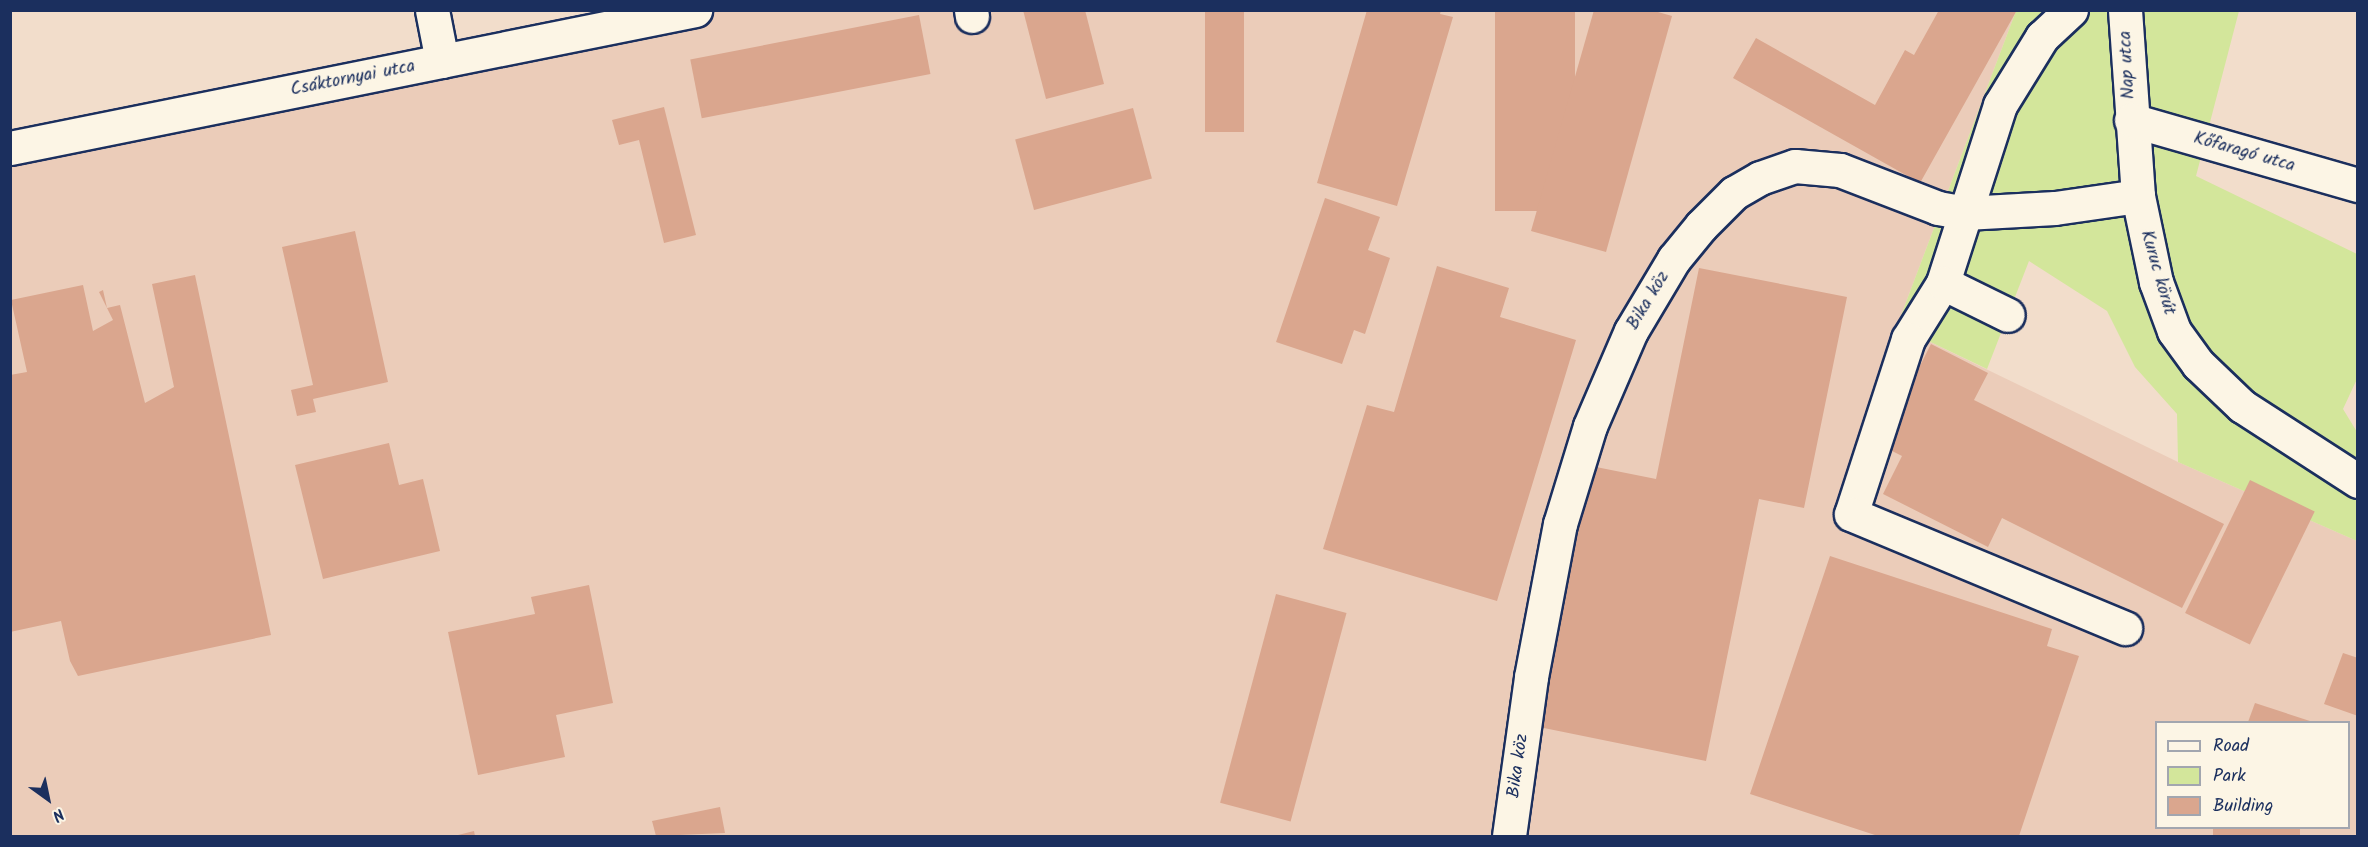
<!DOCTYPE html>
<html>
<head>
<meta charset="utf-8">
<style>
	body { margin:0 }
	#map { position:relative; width:2368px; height:847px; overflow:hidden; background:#f2ddcb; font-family:Kalam,sans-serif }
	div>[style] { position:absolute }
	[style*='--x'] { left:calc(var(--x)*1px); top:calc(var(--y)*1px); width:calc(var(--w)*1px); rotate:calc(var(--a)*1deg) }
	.built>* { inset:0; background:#ebccb9 }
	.green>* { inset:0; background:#d3e69b }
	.building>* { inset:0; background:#daa68e; transform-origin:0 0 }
	.roads { filter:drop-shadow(2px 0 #1b2f5e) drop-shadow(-2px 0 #1b2f5e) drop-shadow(0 2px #1b2f5e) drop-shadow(0 -2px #1b2f5e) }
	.minor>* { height:33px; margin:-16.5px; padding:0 16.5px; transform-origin:16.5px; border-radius:16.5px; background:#fcf5e5 }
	span { translate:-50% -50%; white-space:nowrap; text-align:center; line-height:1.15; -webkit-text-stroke:5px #fcf5e5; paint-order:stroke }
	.street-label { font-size:18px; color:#1b2f5e }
	.frame { position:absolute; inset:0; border:12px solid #1b2f5e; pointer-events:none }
	.legend { position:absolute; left:2155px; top:721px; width:195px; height:108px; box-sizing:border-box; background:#fcf5e5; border:2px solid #a2a6af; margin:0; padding:8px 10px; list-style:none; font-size:18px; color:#1b2f5e }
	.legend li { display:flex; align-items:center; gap:12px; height:30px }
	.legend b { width:30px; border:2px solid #a2a6af }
	.north { position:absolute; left:18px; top:769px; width:60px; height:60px; -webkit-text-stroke:4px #fcf5e5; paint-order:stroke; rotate:147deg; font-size:16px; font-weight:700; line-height:24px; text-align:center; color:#1b2f5e }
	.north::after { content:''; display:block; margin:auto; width:21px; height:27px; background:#1b2f5e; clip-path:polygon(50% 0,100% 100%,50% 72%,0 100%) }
</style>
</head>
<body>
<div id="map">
	<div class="built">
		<div style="clip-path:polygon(evenodd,711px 11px,2016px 11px,1897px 326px,2178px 462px,2357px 541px,2357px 836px,11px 836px,10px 150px,711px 11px,2156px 722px,2348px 722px,2348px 828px,2156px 828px,2156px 722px)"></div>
	</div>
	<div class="green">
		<div style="clip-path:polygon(2016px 11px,2239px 11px,2196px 176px,2357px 254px,2357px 379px,2343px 409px,2357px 432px,2357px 541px,2178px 462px,2177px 414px,2135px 367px,2107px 311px,2029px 261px,1987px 369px,1897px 326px)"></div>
	</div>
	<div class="building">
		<div style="clip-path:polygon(1023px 10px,1085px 10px,1104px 84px,1046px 99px)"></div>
		<div style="left:1205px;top:10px;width:39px;height:122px"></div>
		<div style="clip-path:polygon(1367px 10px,1441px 10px,1440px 14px,1453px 17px,1397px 206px,1317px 183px)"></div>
		<div style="left:1495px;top:10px;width:80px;height:201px"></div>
		<div style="clip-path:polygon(1594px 10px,1651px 10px,1672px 16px,1606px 252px,1531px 231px)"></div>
		<div style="clip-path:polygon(1939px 10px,2017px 10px,1920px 183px,1733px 78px,1756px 38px,1875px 105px,1905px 50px,1914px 55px)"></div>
		<div style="left:919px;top:15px;width:60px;height:233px;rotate:79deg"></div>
		<div style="clip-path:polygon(664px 107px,696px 235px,664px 243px,639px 140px,619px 145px,612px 120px)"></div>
		<div style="left:1133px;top:108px;width:73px;height:122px;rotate:75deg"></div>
		<div style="clip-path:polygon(1325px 198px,1380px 217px,1368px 250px,1390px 258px,1365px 334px,1354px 330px,1342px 364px,1276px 342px)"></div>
		<div style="clip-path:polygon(355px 231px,388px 382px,313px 399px,316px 412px,297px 416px,291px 390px,313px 385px,282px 247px)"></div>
		<div style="clip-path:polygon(1437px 266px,1509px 288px,1500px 317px,1576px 340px,1497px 601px,1323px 549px,1367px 405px,1394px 412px)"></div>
		<div style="clip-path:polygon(1699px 268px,1847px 297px,1804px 508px,1759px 499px,1706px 761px,1539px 727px,1591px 466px,1656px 479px)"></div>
		<div style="clip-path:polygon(195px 275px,271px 635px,78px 676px,70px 661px,61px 621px,10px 632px,10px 375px,27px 372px,11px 300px,83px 285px,93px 331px,113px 320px,99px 292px,103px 290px,107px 308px,120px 305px,145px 403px,174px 387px,152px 284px)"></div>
		<div style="clip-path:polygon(1931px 344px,1988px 373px,1974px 400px,2224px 524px,2182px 608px,2002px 518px,1988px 547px,1883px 494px,1902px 456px,1880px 445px)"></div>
		<div style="clip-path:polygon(389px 443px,399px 485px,423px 479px,440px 551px,323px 579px,295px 465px)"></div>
		<div style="left:2250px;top:480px;width:72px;height:148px;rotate:26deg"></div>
		<div style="clip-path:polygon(1830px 556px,2052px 629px,2047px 646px,2079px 656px,2019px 836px,1878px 836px,1750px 794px)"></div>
		<div style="clip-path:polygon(589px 585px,613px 703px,556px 715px,565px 757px,478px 775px,448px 632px,535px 614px,531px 597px)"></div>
		<div style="left:1276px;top:594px;width:73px;height:216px;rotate:15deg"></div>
		<div style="clip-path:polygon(2343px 653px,2358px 658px,2358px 716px,2324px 704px)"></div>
		<div style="clip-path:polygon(2255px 703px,2313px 722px,2248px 722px)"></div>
		<div style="clip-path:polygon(720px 807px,725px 833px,656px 836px,652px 821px)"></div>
		<div style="left:2213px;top:828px;width:87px;height:9px"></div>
		<div style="clip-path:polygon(474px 831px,475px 836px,454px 836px)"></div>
	</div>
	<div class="roads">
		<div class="minor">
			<div style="--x:432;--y:10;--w:52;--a:78.9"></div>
			<div style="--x:971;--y:10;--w:6;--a:81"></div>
			<div style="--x:2071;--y:10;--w:40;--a:137"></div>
			<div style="--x:2042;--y:37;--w:80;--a:121.7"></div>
			<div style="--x:2000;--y:105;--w:187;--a:107.8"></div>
			<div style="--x:1943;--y:283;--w:66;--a:122"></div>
			<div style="--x:1908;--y:339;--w:184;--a:108"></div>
			<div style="--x:1851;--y:514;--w:297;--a:22.6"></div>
			<div style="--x:2125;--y:10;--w:186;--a:86"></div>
			<div style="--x:2138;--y:196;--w:88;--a:78.2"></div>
			<div style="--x:2156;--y:282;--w:52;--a:69.8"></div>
			<div style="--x:2174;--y:331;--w:41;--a:54"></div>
			<div style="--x:2198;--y:364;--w:61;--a:43.7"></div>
			<div style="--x:2242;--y:406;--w:138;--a:32.9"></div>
			<div style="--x:2131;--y:120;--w:236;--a:16"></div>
			<div style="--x:10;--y:148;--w:699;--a:-11.39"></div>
			<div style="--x:1943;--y:283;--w:72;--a:26.2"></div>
			<div style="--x:1509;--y:836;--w:161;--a:-82.1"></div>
			<div style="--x:1531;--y:677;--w:156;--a:-79.3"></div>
			<div style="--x:1560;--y:524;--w:102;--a:-73"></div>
			<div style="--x:1590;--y:426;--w:103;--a:-66.7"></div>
			<div style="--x:1631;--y:331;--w:84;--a:-59.2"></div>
			<div style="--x:1674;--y:259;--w:43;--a:-50.7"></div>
			<div style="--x:1701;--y:226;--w:47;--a:-45"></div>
			<div style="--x:1734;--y:193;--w:30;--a:-30"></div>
			<div style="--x:1760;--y:178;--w:37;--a:-19"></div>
			<div style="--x:1795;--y:166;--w:45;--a:5.1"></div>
			<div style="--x:1840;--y:170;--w:105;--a:21.2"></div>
			<div style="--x:1938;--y:208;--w:27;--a:10"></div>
			<div style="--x:1965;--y:213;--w:90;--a:-3.2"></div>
			<div style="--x:2055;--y:208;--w:84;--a:-8.2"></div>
		</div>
	</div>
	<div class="street-label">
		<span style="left:2128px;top:65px;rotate:-93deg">Nap utca</span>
		<span style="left:353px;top:79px;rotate:-11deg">Csáktornyai utca</span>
		<span style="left:2244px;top:153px;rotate:16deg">Kőfaragó utca</span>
		<span style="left:2157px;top:273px;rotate:74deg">Kuruc körút</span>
		<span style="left:1649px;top:301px;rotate:-59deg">Bika köz</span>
		<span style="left:1519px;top:766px;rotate:-82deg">Bika köz</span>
	</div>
	<div class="frame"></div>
	<ul class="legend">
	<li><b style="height:8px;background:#fcf5e5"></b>Road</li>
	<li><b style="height:16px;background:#d3e69b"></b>Park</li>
	<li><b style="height:16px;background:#daa68e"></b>Building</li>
	</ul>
	<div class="north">N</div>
</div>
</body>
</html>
